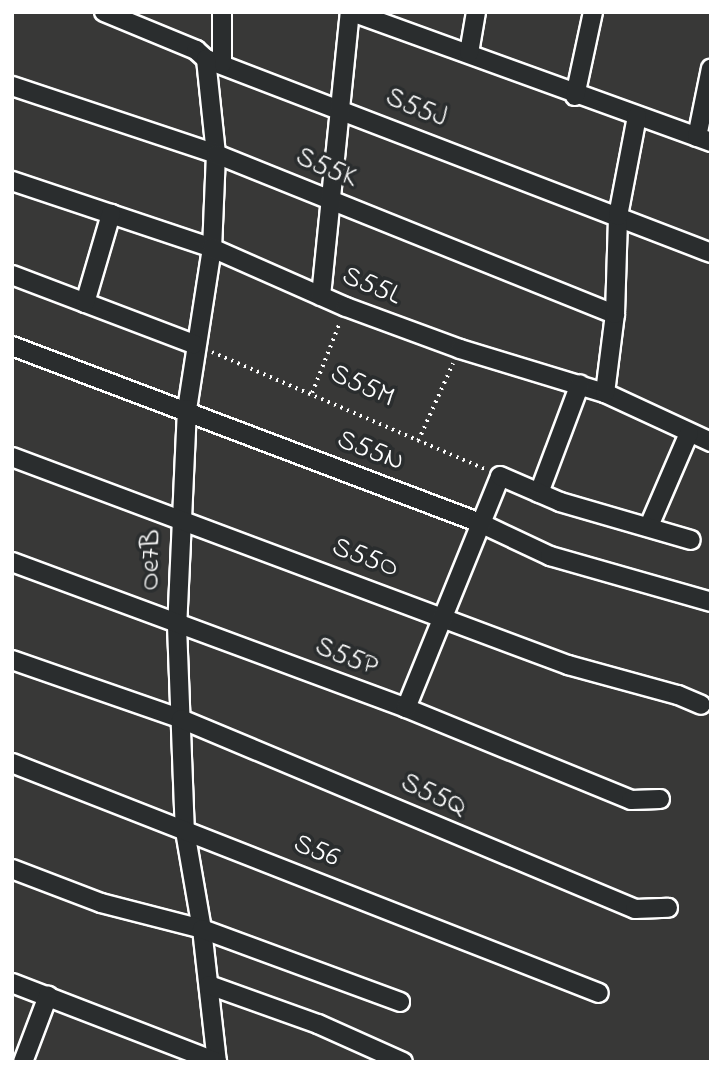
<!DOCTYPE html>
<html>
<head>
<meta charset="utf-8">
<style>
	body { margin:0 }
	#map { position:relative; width:723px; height:1074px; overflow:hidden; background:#383837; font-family:"Indie Flower",sans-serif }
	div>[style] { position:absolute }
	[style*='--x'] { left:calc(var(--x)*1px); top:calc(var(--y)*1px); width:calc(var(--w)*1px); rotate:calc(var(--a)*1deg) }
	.path>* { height:3.5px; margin-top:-1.75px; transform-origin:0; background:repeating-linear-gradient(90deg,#fff 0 2px,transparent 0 7px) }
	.roads { filter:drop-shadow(2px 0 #fff) drop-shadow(-2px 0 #fff) drop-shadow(0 2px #fff) drop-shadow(0 -2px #fff) }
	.street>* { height:18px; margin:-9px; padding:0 9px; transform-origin:9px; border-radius:9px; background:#2a2d2e }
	span { translate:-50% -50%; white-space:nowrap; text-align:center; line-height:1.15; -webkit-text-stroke:7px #2a2d2e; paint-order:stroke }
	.street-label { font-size:28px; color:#fff }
	.frame { position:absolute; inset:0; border:14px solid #fff; pointer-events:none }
</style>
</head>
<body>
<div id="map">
	<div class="path">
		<div style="--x:212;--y:352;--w:297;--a:23.2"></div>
		<div style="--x:312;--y:393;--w:76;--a:-68.5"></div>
		<div style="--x:418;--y:441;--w:85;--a:-65.8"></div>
	</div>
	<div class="roads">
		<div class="street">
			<div style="--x:104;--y:12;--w:100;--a:22.4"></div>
			<div style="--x:196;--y:50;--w:13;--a:42"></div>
			<div style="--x:206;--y:59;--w:541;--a:21.01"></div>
			<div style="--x:222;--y:12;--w:52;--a:90"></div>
			<div style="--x:352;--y:12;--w:382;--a:19.9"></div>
			<div style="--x:469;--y:53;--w:42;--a:-80.3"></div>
			<div style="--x:206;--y:59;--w:96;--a:84"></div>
			<div style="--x:216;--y:154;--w:94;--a:92.4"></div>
			<div style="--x:212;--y:248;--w:163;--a:98.8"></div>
			<div style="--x:187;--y:409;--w:217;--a:92.6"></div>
			<div style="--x:177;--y:626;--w:205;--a:87.8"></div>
			<div style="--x:185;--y:831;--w:99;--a:80.2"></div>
			<div style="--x:202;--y:929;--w:134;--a:83.6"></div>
			<div style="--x:12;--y:86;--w:215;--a:18.4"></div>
			<div style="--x:216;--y:154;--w:430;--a:21.9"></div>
			<div style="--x:575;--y:96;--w:86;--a:-77.9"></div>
			<div style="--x:697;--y:137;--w:70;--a:-78.5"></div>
			<div style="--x:12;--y:181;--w:211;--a:18.5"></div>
			<div style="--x:212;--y:248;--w:146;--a:23.8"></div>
			<div style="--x:346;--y:307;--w:121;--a:20.2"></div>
			<div style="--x:460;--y:349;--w:152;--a:16.9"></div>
			<div style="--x:605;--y:393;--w:117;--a:24.8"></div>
			<div style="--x:12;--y:275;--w:195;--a:20.8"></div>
			<div style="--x:321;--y:296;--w:285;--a:-84.2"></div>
			<div style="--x:85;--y:303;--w:93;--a:-73.7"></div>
			<div style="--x:12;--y:346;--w:498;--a:20.7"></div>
			<div style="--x:478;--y:522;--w:80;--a:25.3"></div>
			<div style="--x:550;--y:556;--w:167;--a:15.9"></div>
			<div style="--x:605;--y:393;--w:80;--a:-82.8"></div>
			<div style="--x:615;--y:314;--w:98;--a:-88.2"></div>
			<div style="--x:618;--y:216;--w:102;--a:-79.2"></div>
			<div style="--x:12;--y:457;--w:594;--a:20.51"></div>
			<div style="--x:568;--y:665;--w:114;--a:15.3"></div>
			<div style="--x:678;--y:695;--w:25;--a:23"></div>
			<div style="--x:539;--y:493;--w:116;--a:-69.4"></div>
			<div style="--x:649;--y:526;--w:101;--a:-66.7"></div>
			<div style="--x:12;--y:562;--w:420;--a:20.3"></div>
			<div style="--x:406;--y:708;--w:243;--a:22.2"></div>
			<div style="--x:631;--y:800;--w:29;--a:-2"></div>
			<div style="--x:12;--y:660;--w:179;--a:19.2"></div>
			<div style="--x:181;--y:719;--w:492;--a:22.7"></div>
			<div style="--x:635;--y:909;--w:33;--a:-2"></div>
			<div style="--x:406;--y:708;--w:250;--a:-67.9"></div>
			<div style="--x:500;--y:476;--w:65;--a:23.4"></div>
			<div style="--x:560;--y:502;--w:136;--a:16.2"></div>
			<div style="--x:12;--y:763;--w:630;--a:21.4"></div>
			<div style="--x:12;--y:869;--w:95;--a:20.9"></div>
			<div style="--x:101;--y:903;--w:104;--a:14.4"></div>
			<div style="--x:202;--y:929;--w:211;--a:20.2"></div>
			<div style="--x:12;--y:983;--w:220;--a:21.1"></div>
			<div style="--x:209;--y:985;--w:116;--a:19.7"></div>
			<div style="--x:318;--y:1024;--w:93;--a:24.1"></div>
			<div style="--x:23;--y:1062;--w:71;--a:-69.3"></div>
		</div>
	</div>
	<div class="street-label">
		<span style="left:416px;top:109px;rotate:21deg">S55J</span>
		<span style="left:326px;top:169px;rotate:22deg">S55K</span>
		<span style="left:371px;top:287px;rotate:22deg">S55L</span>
		<span style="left:362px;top:387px;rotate:24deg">S55M</span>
		<span style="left:370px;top:452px;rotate:21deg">S55N</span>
		<span style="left:365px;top:559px;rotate:20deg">S55O</span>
		<span style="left:152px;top:560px;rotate:-89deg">Oe7B</span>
		<span style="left:346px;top:658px;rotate:20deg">S55P</span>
		<span style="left:433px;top:796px;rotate:23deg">S55Q</span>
		<span style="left:316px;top:852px;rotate:21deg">S56</span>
	</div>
	<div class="frame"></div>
</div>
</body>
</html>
